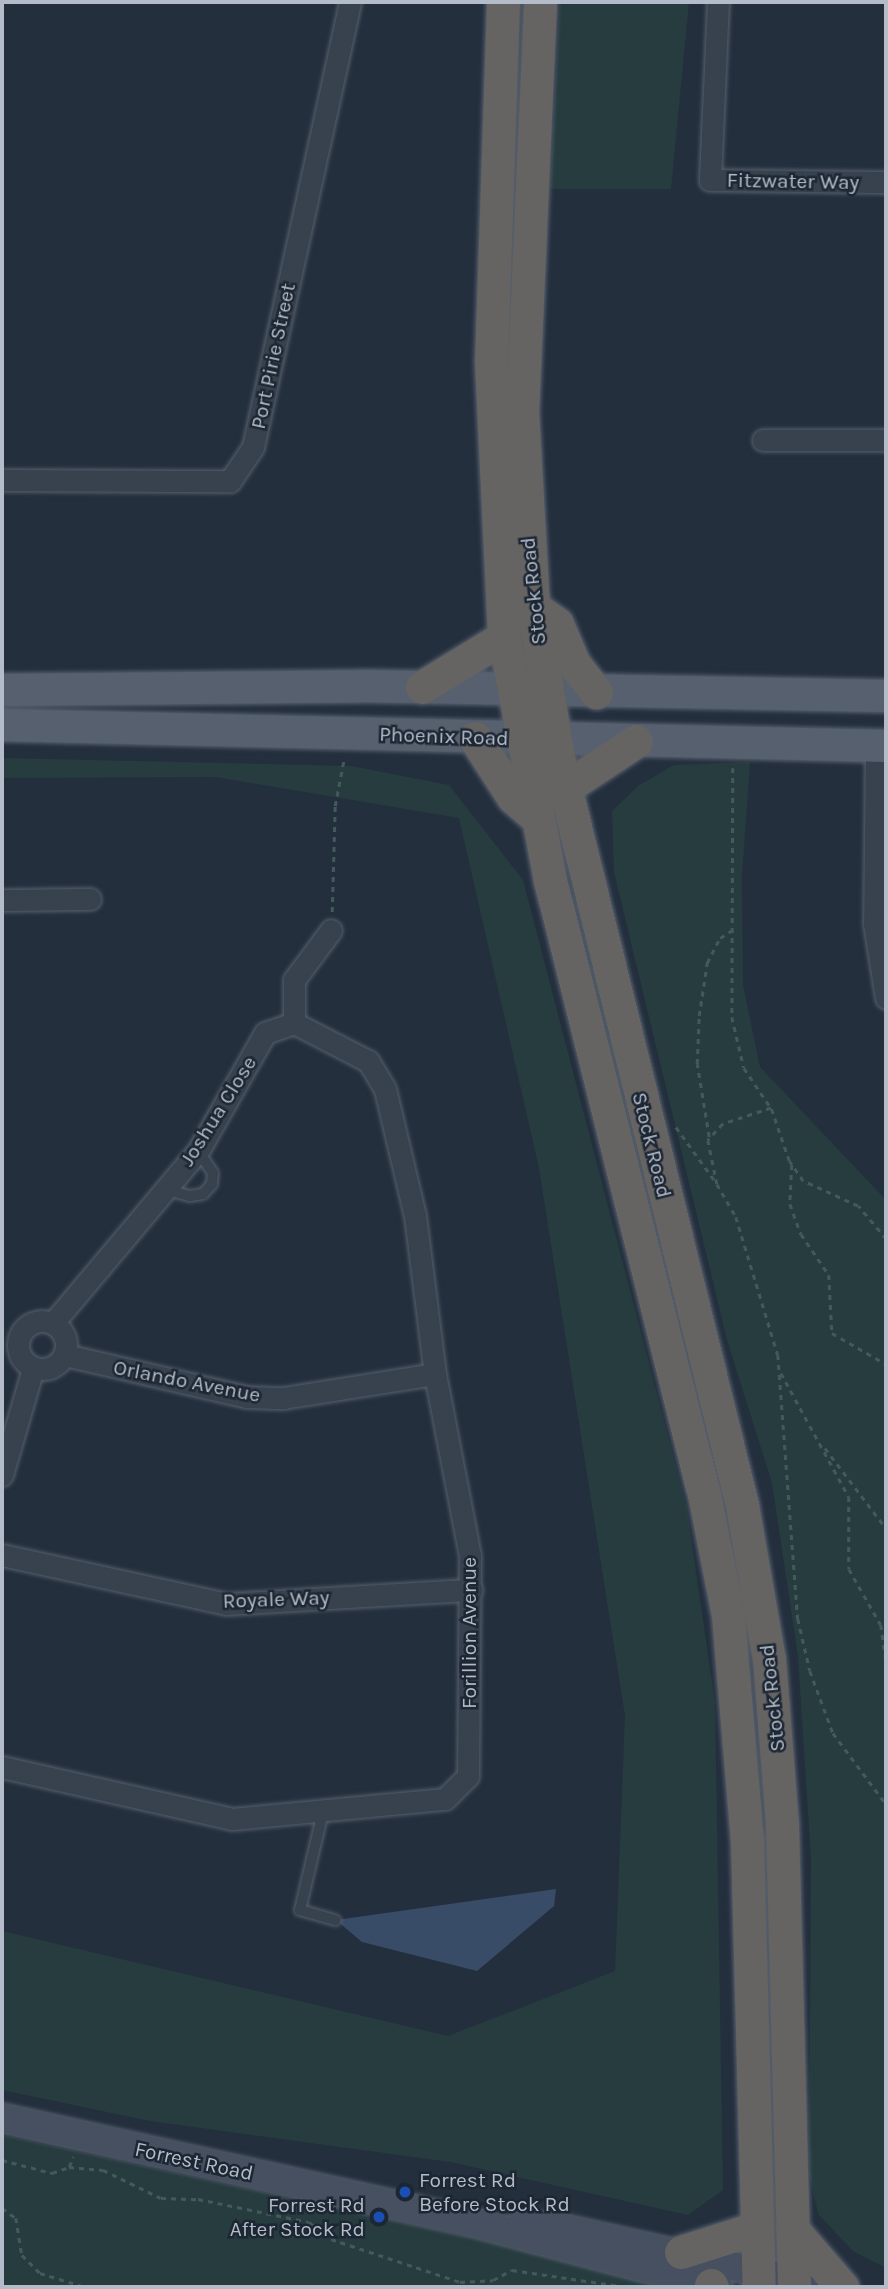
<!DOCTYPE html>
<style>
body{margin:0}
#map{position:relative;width:888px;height:2289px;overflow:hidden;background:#242f3e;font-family:Karla,sans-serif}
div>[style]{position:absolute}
.green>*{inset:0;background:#263c3f}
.water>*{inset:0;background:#394c67}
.path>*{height:2.5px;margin-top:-1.25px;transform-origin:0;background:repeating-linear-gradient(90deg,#44595c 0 5px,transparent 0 10px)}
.roads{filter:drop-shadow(0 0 2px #565f6c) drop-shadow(0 0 2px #565f6c)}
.service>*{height:10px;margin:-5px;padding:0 5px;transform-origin:5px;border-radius:5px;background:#38414e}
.minor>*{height:21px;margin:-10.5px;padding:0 10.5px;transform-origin:10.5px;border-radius:10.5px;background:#38414e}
.minor>.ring{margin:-10.5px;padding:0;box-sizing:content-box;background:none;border:21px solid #38414e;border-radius:50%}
.secondary>*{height:28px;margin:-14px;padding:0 14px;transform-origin:14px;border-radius:14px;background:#465061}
.primary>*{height:32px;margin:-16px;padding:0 16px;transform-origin:16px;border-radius:16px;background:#56606e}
.trunk>*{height:33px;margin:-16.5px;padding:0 16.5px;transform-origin:16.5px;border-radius:16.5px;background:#656462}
.dots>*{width:19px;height:19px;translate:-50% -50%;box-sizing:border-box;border:4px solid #1d2633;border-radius:50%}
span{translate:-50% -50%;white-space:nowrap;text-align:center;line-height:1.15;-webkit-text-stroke:5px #1d2633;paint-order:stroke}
.street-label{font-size:21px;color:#b4bcc9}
.poi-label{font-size:21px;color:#b4bcc9}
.left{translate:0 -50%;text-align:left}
.right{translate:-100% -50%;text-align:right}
.frame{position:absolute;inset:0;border:4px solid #b4bcc9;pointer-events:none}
</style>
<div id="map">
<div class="green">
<i style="clip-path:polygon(560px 2px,689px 2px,671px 189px,550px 189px)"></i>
<i style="clip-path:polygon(2px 758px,351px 766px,449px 785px,523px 880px,687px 1509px,715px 1703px,723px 2190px,688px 2215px,450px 2162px,150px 2121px,2px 2090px,2px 1931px,448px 2036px,615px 1971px,625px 1716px,539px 1168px,459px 818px,216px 777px,2px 778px)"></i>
<i style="clip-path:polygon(750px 762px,742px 876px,743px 985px,760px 1067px,886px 1200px,886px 2268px,853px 2251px,818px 2214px,809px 2174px,811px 1859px,798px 1656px,772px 1483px,727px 1340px,614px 872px,612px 811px,638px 786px,674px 765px)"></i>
<i style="clip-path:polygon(2px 2135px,602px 2266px,680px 2287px,2px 2287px)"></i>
</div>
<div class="water">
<i style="clip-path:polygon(556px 1889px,554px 1906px,477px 1971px,362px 1942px,336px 1920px)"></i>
</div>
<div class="path">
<i style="left:733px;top:768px;width:249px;rotate:90.2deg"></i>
<i style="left:732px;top:1017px;width:52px;rotate:76.8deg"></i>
<i style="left:744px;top:1068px;width:48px;rotate:56deg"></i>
<i style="left:332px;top:912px;width:106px;rotate:-88.4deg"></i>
<i style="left:335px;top:806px;width:48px;rotate:-79.2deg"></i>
<i style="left:676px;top:1127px;width:67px;rotate:54.2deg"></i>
<i style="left:709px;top:1137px;width:74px;rotate:-99.3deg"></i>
<i style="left:697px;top:1064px;width:48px;rotate:-87.6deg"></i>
<i style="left:699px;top:1016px;width:54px;rotate:-81.4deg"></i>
<i style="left:707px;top:963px;width:28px;rotate:-63deg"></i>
<i style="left:720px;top:938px;width:17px;rotate:-33deg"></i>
<i style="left:792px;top:1165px;width:39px;rotate:93deg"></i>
<i style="left:790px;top:1204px;width:32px;rotate:70deg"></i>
<i style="left:801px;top:1234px;width:50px;rotate:55.7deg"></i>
<i style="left:829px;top:1275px;width:58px;rotate:87deg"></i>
<i style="left:832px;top:1333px;width:62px;rotate:29.9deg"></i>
<i style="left:886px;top:1239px;width:43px;rotate:-130.3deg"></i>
<i style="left:858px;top:1206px;width:60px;rotate:-155.6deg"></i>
<i style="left:803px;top:1181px;width:24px;rotate:-125deg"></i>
<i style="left:789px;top:1161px;width:56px;rotate:-108.8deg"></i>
<i style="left:771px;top:1108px;width:51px;rotate:161.6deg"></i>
<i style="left:723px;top:1124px;width:22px;rotate:133deg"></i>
<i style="left:708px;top:1140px;width:45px;rotate:78.4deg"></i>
<i style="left:717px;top:1184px;width:38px;rotate:60deg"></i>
<i style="left:736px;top:1217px;width:144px;rotate:73.1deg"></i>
<i style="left:778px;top:1355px;width:265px;rotate:85.7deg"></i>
<i style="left:798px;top:1619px;width:53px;rotate:77deg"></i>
<i style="left:810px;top:1671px;width:66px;rotate:69.6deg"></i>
<i style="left:833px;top:1733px;width:89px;rotate:53.3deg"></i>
<i style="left:781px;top:1373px;width:141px;rotate:61.3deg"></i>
<i style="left:849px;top:1497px;width:72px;rotate:90deg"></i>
<i style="left:849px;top:1569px;width:64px;rotate:60.3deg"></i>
<i style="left:881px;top:1625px;width:35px;rotate:82deg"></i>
<i style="left:825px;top:1448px;width:101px;rotate:52.7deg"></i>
<i style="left:2px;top:2160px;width:52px;rotate:14.6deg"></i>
<i style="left:52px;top:2173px;width:18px;rotate:-19deg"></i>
<i style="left:69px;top:2167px;width:11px;rotate:-68deg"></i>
<i style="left:69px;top:2167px;width:34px;rotate:5deg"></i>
<i style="left:103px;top:2170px;width:64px;rotate:25.8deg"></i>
<i style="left:161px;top:2198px;width:37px;rotate:2deg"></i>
<i style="left:198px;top:2199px;width:113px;rotate:11.7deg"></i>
<i style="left:309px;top:2222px;width:28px;rotate:38deg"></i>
<i style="left:331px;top:2239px;width:136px;rotate:18.4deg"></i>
<i style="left:460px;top:2282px;width:33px;rotate:-3deg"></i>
<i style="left:493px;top:2280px;width:21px;rotate:-28deg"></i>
<i style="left:512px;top:2270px;width:109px;rotate:8.4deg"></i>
<i style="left:2px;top:2208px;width:17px;rotate:36deg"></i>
<i style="left:16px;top:2218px;width:37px;rotate:81deg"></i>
<i style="left:22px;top:2255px;width:25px;rotate:45deg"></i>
<i style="left:40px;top:2273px;width:47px;rotate:17.3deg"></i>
</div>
<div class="roads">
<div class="service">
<i style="left:167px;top:1190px;width:24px;rotate:15deg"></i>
<i style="left:190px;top:1196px;width:13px;rotate:-9deg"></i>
<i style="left:203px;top:1194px;width:13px;rotate:-48deg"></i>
<i style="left:212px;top:1184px;width:11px;rotate:-85deg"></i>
<i style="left:213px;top:1173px;width:27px;rotate:-124deg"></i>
<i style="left:323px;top:1812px;width:101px;rotate:103.2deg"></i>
<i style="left:300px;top:1910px;width:37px;rotate:16deg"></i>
</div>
<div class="minor">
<i style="left:718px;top:2px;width:178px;rotate:92.6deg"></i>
<i style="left:710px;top:180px;width:176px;rotate:0.7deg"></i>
<i style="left:763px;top:440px;width:123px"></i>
<i style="left:2px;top:480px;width:228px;rotate:0.3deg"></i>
<i style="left:230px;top:481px;width:41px;rotate:-55.9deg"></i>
<i style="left:253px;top:447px;width:455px;rotate:-77.7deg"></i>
<i style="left:876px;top:745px;width:178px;rotate:90.6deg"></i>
<i style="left:874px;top:923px;width:76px;rotate:80.9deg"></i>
<i style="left:2px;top:900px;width:88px;rotate:-0.7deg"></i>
<i style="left:294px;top:1023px;width:43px;rotate:-90deg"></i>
<i style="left:294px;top:980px;width:62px;rotate:-53.5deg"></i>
<i class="ring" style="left:18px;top:1321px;width:27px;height:27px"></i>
<i style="left:53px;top:1323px;width:225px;rotate:-49.9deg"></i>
<i style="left:198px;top:1151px;width:136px;rotate:-60.4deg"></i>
<i style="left:265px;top:1033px;width:31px;rotate:-19deg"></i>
<i style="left:65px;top:1355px;width:187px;rotate:13deg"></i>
<i style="left:247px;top:1397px;width:36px;rotate:2deg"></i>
<i style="left:283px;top:1398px;width:154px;rotate:-9deg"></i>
<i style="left:2px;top:1475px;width:111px;rotate:-73.8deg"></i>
<i style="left:2px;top:1555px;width:229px;rotate:12.3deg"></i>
<i style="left:226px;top:1604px;width:246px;rotate:-3.3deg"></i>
<i style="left:2px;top:1767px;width:236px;rotate:12.7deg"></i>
<i style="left:232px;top:1819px;width:214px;rotate:-5.4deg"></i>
<i style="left:445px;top:1799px;width:33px;rotate:-45deg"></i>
<i style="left:468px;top:1776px;width:220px;rotate:-89.5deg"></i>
<i style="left:470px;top:1556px;width:185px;rotate:-100.9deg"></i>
<i style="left:435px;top:1374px;width:159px;rotate:-97.2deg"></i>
<i style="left:415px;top:1216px;width:130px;rotate:-103.3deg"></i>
<i style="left:385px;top:1089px;width:33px;rotate:-121deg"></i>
<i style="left:368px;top:1061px;width:83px;rotate:-152.8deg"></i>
</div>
<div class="secondary">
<i style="left:2px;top:2118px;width:477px;rotate:12.5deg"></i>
<i style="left:468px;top:2221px;width:259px;rotate:14.8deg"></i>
<i style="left:520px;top:2225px;width:40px;rotate:4.3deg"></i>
<i style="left:560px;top:2228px;width:272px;rotate:12.5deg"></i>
</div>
<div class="primary">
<i style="left:2px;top:690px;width:360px;rotate:-0.6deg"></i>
<i style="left:362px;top:686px;width:524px;rotate:1.09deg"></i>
<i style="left:2px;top:725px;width:884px;rotate:1.36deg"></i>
</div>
<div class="trunk">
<i style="left:503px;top:2px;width:359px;rotate:91.9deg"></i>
<i style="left:491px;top:361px;width:276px;rotate:87.3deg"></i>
<i style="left:504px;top:637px;width:247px;rotate:79.3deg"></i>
<i style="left:550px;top:880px;width:638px;rotate:75.94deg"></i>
<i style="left:705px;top:1499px;width:118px;rotate:78.8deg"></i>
<i style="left:728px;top:1615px;width:225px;rotate:85.2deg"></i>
<i style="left:747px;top:1839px;width:448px;rotate:88.5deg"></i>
<i style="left:540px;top:2px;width:408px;rotate:92.5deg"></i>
<i style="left:522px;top:410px;width:197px;rotate:86.8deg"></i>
<i style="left:533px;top:607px;width:157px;rotate:80.5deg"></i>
<i style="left:559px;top:762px;width:765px;rotate:76.16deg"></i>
<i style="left:742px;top:1505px;width:156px;rotate:80.1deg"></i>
<i style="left:769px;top:1659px;width:167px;rotate:85.5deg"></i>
<i style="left:782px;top:1825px;width:462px;rotate:88.5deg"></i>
<i style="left:533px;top:607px;width:29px;rotate:35deg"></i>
<i style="left:557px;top:624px;width:43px;rotate:67deg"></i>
<i style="left:574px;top:664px;width:36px;rotate:52deg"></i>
<i style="left:422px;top:687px;width:96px;rotate:-31.4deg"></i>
<i style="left:475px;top:738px;width:70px;rotate:57.2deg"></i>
<i style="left:513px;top:797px;width:28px;rotate:41deg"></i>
<i style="left:565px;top:788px;width:85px;rotate:-33.5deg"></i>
<i style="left:792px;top:2229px;width:77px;rotate:49.2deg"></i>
<i style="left:681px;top:2252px;width:79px;rotate:-17.7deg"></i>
<i style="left:711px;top:2285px;width:2px;rotate:63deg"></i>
</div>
</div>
<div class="dots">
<i style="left:405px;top:2192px;background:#1a4fb4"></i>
<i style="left:379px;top:2217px;background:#1a4fb4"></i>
</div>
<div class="street-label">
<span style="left:793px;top:181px;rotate:1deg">Fitzwater Way</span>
<span style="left:273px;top:356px;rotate:-78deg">Port Pirie Street</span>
<span style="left:533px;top:591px;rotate:-96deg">Stock Road</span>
<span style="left:444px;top:736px;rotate:2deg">Phoenix Road</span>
<span style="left:218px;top:1111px;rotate:-58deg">Joshua Close</span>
<span style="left:652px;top:1145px;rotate:76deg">Stock Road</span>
<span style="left:187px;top:1381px;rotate:11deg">Orlando Avenue</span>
<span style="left:276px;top:1599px;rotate:-2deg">Royale Way</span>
<span style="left:469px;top:1633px;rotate:-90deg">Forillion Avenue</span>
<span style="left:772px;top:1698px;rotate:-96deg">Stock Road</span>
<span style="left:194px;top:2161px;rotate:12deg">Forrest Road</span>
</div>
<div class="poi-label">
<span class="left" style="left:419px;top:2192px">Forrest Rd<br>Before Stock Rd</span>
<span class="right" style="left:365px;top:2217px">Forrest Rd<br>After Stock Rd</span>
</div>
<div class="frame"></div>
</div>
